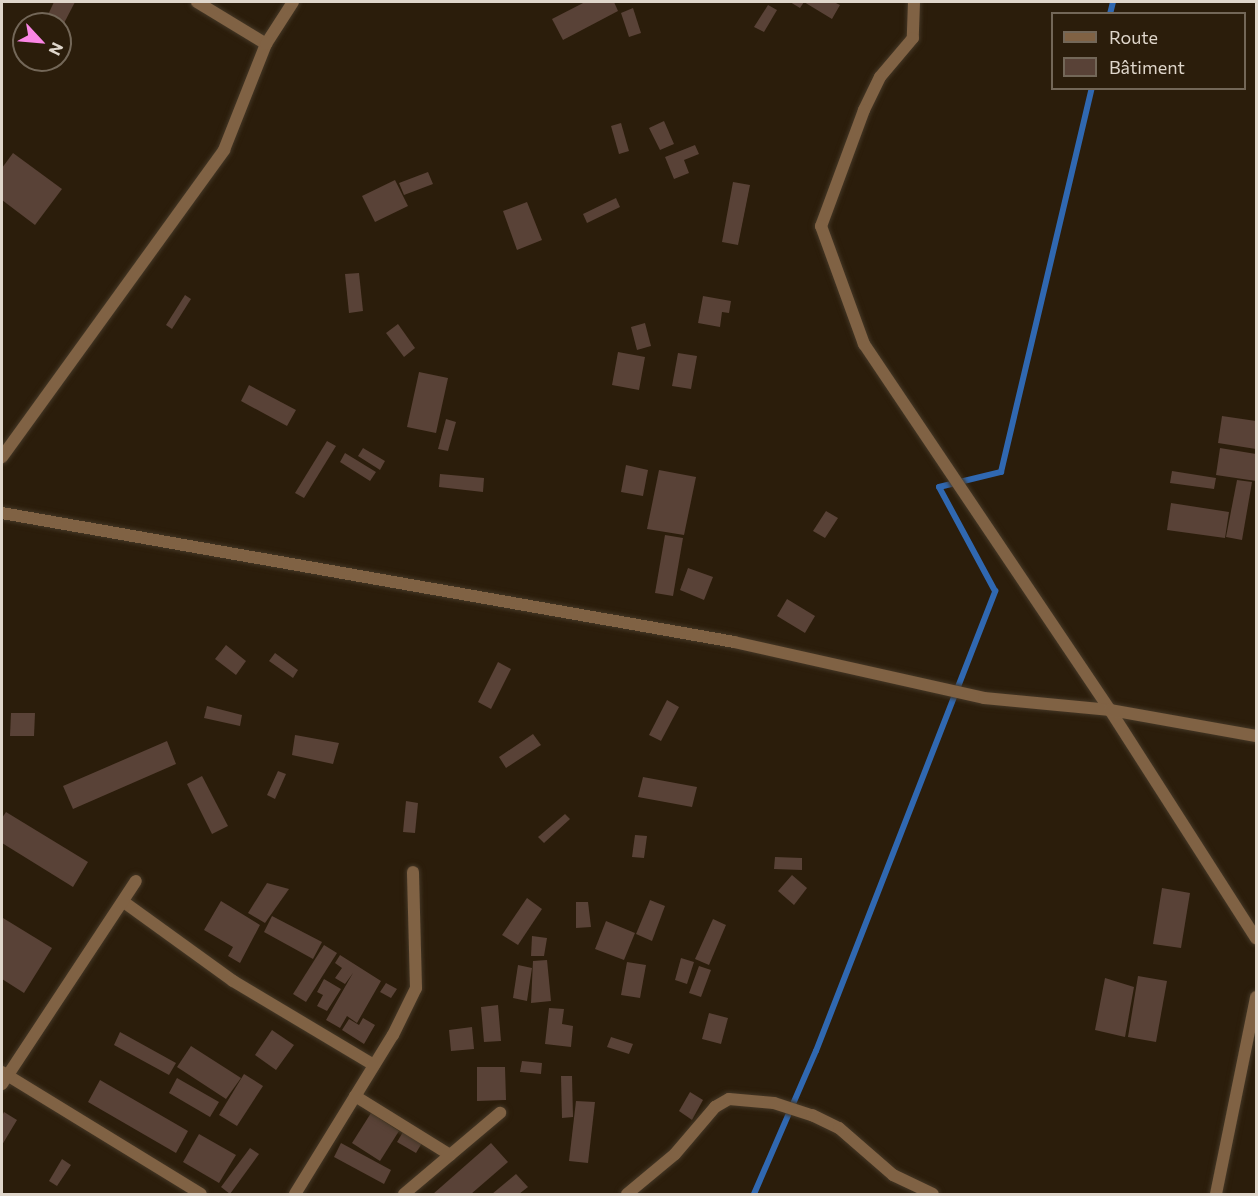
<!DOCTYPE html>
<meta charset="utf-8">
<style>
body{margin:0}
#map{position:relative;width:1258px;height:1196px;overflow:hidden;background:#2b1d0b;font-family:Commissioner,sans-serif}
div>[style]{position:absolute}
.stream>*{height:6px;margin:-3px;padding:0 3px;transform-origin:3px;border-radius:3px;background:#3068b1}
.building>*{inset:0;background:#594237}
.roads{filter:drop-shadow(0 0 2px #443726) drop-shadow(0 0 2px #443726)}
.street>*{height:12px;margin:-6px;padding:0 6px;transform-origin:6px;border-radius:6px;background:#806244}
span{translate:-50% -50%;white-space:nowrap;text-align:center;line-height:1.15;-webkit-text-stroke:4.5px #2b1d0b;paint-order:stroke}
.frame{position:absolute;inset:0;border:3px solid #dfd6cb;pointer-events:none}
.legend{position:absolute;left:1051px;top:12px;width:195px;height:78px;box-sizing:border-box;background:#2b1d0b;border:2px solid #736758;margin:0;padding:8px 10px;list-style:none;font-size:18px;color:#dfd6cb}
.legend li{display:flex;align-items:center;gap:12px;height:30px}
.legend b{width:30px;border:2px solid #736758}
.north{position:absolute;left:12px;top:12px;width:60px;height:60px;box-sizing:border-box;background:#2b1d0b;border:2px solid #736758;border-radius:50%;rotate:116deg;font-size:16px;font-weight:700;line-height:24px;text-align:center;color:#dfd6cb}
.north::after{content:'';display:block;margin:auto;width:21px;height:27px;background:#fb86e5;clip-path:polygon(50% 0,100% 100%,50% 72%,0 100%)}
</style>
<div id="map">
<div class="stream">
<i style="left:1110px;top:14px;width:12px;rotate:-76deg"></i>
<i style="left:754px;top:1194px;width:156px;rotate:-66.6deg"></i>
<i style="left:816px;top:1051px;width:494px;rotate:-68.7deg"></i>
<i style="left:995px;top:591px;width:118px;rotate:-118.3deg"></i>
<i style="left:939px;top:487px;width:64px;rotate:-13.6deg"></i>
<i style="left:1001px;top:472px;width:395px;rotate:-76.7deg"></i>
</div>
<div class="building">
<i style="clip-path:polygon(54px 2px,75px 2px,62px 27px,46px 19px)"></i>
<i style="clip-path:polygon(585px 2px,614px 2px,618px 11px,563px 40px,552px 19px)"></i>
<i style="clip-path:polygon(790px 2px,834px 2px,840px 5px,832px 19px,804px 2px,800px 8px)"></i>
<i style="clip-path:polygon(768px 5px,777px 10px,764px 32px,754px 27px)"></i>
<i style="clip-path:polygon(633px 8px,641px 33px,629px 37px,621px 13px)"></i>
<i style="clip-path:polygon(664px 121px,674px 144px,660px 150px,649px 128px)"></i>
<i style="clip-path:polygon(621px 123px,629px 151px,619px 154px,611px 126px)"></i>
<i style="clip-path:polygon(695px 145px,699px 154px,684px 160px,689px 173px,674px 179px,665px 157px)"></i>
<i style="clip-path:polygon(13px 153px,62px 189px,35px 225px,2px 200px,2px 168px)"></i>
<i style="clip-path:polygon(428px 172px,433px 184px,404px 195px,399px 183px)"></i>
<i style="clip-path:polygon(395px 180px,408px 206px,375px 222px,362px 196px)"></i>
<i style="clip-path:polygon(733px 182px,750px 185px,738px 245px,722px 242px)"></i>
<i style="clip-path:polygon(616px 198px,620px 207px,587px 223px,583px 214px)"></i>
<i style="clip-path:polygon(527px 202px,542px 240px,517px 250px,503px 211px)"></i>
<i style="clip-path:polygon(359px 273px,363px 311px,349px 313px,345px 274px)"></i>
<i style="clip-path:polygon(185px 295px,191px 299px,172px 329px,166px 325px)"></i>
<i style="clip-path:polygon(703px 296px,731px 301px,729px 313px,722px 312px,720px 327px,698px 323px)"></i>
<i style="clip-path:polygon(645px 323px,651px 346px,637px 350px,631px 327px)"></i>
<i style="clip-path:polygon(398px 324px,415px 348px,404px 357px,386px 333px)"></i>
<i style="clip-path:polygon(618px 352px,645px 357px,639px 390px,612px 385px)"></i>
<i style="clip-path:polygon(678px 353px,697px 356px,691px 389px,672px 386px)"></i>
<i style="clip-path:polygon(419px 372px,448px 378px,436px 433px,407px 427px)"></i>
<i style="clip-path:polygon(249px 385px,296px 410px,287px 426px,241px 401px)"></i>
<i style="clip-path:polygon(1222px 416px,1256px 421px,1256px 449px,1218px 443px)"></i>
<i style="clip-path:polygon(446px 419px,456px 422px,448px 451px,438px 449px)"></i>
<i style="clip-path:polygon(327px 441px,336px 446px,304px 498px,295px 493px)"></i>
<i style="clip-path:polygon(363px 448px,385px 461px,380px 470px,358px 456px)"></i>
<i style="clip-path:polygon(1220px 448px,1256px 454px,1256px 481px,1216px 475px)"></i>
<i style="clip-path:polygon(345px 453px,376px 472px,370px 481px,340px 462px)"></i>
<i style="clip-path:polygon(626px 465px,648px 470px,643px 496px,621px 492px)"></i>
<i style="clip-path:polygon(659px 470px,696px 477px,684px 535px,647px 529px)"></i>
<i style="clip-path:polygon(1172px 471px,1216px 478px,1214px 489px,1170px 483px)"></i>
<i style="clip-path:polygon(440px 474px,484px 478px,483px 492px,439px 487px)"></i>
<i style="clip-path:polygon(1237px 480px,1252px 482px,1242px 540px,1226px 537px)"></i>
<i style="clip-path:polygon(1171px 503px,1229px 512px,1225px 538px,1167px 530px)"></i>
<i style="clip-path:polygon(826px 511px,838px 518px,825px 538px,813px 531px)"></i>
<i style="clip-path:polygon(665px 535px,683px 538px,673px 596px,655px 593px)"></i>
<i style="clip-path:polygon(688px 568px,713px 577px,704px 600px,680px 590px)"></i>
<i style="clip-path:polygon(787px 599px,815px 616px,805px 633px,777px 616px)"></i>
<i style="clip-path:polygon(226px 645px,246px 661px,236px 675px,215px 659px)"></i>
<i style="clip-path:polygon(275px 653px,298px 670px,293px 678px,269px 661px)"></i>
<i style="clip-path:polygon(498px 662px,511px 669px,491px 709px,478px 702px)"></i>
<i style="clip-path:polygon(667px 700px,679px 707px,661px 741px,649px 735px)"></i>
<i style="clip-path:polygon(207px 706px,242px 715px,240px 726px,204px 718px)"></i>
<i style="clip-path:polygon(11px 713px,35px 713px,34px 736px,10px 736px)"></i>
<i style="clip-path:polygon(533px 734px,541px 745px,506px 768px,499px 757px)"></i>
<i style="clip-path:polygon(295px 735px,339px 743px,333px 764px,292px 755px)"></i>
<i style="clip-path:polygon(167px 741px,176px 764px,73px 809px,63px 786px)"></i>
<i style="clip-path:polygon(278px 771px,286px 774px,275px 799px,267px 795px)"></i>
<i style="clip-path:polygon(202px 776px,228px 826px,212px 834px,187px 784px)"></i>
<i style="clip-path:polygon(643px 777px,697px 787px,692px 807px,638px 797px)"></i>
<i style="clip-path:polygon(406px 801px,418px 803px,415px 833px,403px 832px)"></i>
<i style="clip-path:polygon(6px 812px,88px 862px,73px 887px,2px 843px,2px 818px)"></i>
<i style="clip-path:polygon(565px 814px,570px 819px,544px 843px,538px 837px)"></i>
<i style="clip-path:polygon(635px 835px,647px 836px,644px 858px,632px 857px)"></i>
<i style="clip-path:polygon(775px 857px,802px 858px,802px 870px,774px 869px)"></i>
<i style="clip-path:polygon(792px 875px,807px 888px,794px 905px,778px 891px)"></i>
<i style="clip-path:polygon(267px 883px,289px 889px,265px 923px,248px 913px)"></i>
<i style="clip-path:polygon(1162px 888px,1190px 893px,1181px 948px,1153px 944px)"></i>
<i style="clip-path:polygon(527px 898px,542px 909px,518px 945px,502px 935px)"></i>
<i style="clip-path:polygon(650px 900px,665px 906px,652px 941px,636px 934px)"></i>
<i style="clip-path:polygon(221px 901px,260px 925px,240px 963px,228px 956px,233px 947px,204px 930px)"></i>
<i style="clip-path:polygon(576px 902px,588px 902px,591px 927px,576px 928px)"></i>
<i style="clip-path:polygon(272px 916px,322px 942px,313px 959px,264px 932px)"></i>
<i style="clip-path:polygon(3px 918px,52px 948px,24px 993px,2px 979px)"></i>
<i style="clip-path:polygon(713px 919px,726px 925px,709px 965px,695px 959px)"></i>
<i style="clip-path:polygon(606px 921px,635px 933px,624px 960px,595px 949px)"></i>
<i style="clip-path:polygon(532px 936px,547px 938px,544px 956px,531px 956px)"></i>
<i style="clip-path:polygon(324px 945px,337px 953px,306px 1002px,293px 994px)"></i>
<i style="clip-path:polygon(340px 955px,381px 981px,357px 1023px,347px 1016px,340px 1028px,326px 1020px,353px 973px,345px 984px,335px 978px,342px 968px,335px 963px)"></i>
<i style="clip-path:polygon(681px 958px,694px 962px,687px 984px,675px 980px)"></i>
<i style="clip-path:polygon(547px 960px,551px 1001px,531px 1003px,533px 961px)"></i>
<i style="clip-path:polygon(627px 962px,646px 965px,640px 998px,621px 995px)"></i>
<i style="clip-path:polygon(518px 965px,532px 968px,527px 1001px,513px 998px)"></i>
<i style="clip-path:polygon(699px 966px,711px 970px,701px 997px,689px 993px)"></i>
<i style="clip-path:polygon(1138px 976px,1167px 981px,1156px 1042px,1128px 1037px)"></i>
<i style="clip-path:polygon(1105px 978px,1134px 987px,1125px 1037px,1095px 1030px)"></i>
<i style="clip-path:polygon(324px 979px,341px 989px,327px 1011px,317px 1006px,323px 995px,317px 992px)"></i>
<i style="clip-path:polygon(386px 983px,397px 989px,391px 998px,380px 992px)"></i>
<i style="clip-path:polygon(498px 1005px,501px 1041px,484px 1042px,481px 1007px)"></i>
<i style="clip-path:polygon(549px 1008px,564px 1009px,562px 1024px,573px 1026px,571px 1047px,545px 1044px)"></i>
<i style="clip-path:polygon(709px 1013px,728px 1018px,721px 1044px,702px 1039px)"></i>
<i style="clip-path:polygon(363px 1018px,375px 1025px,364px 1044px,342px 1030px,349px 1019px,359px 1025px)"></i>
<i style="clip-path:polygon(472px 1027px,474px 1049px,451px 1051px,449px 1030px)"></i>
<i style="clip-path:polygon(272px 1030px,294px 1045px,276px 1070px,255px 1055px)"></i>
<i style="clip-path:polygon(120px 1032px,176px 1063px,169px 1075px,114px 1045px)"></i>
<i style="clip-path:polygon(611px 1037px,633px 1044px,629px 1054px,607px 1047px)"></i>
<i style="clip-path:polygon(191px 1046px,241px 1078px,226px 1099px,177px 1067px)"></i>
<i style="clip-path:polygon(522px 1061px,542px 1063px,541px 1074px,520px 1072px)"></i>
<i style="clip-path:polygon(477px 1067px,505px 1067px,506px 1100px,477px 1101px)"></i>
<i style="clip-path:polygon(244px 1074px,263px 1086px,237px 1126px,219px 1115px)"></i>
<i style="clip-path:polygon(561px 1076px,572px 1076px,573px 1117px,562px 1118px)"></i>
<i style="clip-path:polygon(177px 1078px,219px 1102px,210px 1117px,169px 1093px)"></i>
<i style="clip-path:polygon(100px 1080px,188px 1131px,176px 1153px,88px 1102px)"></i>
<i style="clip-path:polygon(690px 1092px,703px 1100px,692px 1120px,679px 1111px)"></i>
<i style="clip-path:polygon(576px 1101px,595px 1102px,588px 1163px,569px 1161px)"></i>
<i style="clip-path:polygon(4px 1112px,17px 1120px,2px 1145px,2px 1116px)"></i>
<i style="clip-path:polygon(371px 1113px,399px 1131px,380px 1161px,352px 1143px)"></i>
<i style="clip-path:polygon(403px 1132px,422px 1143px,416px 1153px,397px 1142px)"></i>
<i style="clip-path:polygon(199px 1134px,236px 1155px,219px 1183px,183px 1162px)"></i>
<i style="clip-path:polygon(341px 1143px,391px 1170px,384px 1184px,334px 1157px)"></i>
<i style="clip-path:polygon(491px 1143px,508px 1162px,471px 1194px,433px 1194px)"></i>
<i style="clip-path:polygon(250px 1148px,259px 1154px,230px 1194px,221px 1187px)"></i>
<i style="clip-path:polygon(62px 1159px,71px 1165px,57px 1186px,49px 1181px)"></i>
<i style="clip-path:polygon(516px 1174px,528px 1187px,519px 1194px,492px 1194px)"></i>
</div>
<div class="roads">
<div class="street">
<i style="left:197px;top:2px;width:81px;rotate:31.3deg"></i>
<i style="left:914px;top:2px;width:36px;rotate:92deg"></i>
<i style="left:913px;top:38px;width:51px;rotate:130.2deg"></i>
<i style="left:880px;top:77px;width:37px;rotate:116deg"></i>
<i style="left:864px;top:110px;width:124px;rotate:110.3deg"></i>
<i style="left:821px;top:226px;width:126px;rotate:70deg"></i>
<i style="left:864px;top:344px;width:441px;rotate:56.1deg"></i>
<i style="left:1110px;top:710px;width:271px;rotate:57.4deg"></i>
<i style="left:2px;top:457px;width:379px;rotate:-54.1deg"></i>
<i style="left:224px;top:150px;width:114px;rotate:-68.4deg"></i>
<i style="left:266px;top:44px;width:50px;rotate:-57.3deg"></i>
<i style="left:2px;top:513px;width:743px;rotate:9.99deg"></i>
<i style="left:734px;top:642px;width:256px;rotate:12.6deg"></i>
<i style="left:984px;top:698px;width:127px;rotate:5.4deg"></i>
<i style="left:1110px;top:710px;width:148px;rotate:10.1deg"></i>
<i style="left:125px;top:903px;width:133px;rotate:35.8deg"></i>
<i style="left:233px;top:981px;width:164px;rotate:30.8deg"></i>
<i style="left:2px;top:1072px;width:233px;rotate:31.5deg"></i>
<i style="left:2px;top:1084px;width:243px;rotate:-56.6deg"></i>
<i style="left:355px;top:1096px;width:112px;rotate:31.8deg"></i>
<i style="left:295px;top:1194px;width:187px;rotate:-58.4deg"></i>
<i style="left:393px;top:1035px;width:52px;rotate:-63.9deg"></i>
<i style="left:416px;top:988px;width:116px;rotate:-91.5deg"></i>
<i style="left:404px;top:1194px;width:126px;rotate:-40.2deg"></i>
<i style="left:627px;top:1194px;width:62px;rotate:-39.8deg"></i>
<i style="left:675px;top:1154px;width:62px;rotate:-49.6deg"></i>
<i style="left:715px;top:1107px;width:16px;rotate:-30deg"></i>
<i style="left:729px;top:1099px;width:45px;rotate:5.1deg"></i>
<i style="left:774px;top:1103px;width:40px;rotate:18deg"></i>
<i style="left:812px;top:1115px;width:30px;rotate:26deg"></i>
<i style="left:839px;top:1128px;width:72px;rotate:41deg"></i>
<i style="left:893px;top:1175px;width:44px;rotate:25.4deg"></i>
<i style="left:1216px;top:1194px;width:201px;rotate:-78.5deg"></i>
</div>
</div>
<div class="frame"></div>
<ul class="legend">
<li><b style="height:8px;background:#806244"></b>Route</li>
<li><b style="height:16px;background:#594237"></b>Bâtiment</li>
</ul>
<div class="north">N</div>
</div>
